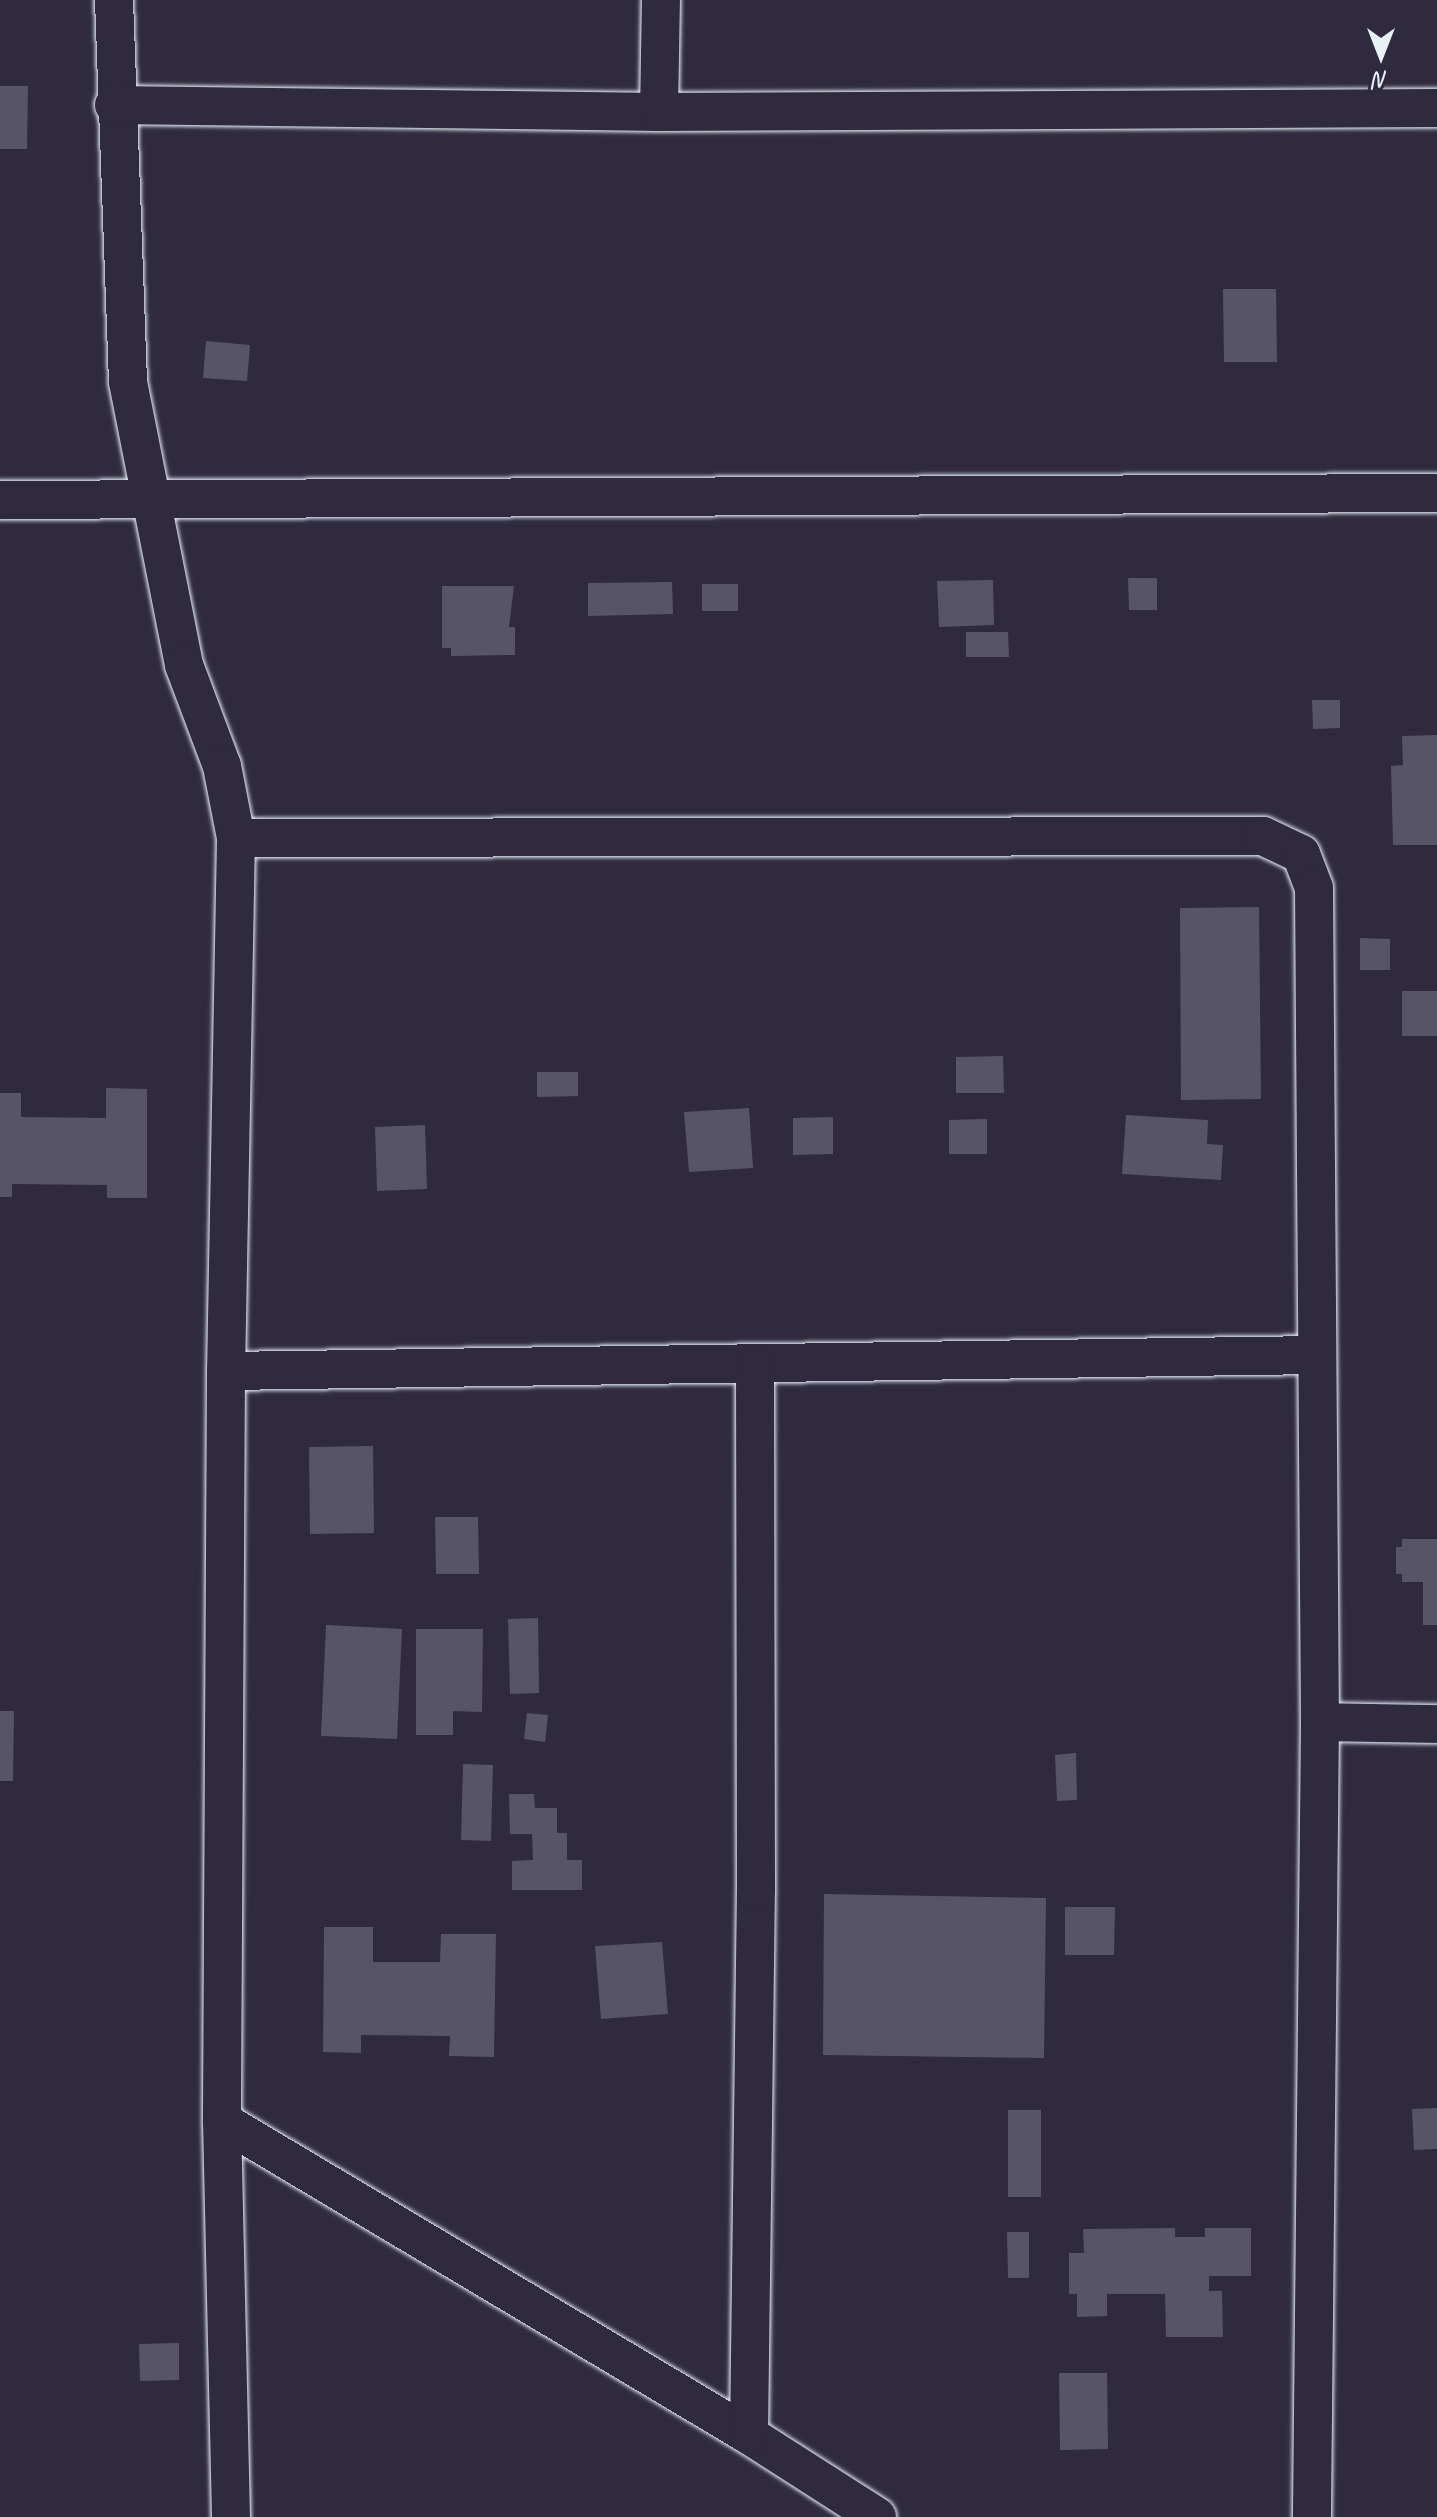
<!DOCTYPE html>
<style>
body{margin:0}
#map{position:relative;width:1437px;height:2517px;overflow:hidden;background:#2f2a3d;font-family:Caveat,sans-serif}
div>[style]{position:absolute}
.building>*{inset:0;background:#575565}
.roads{filter:drop-shadow(0 0 2px #e8f1f8) drop-shadow(0 0 2px #e8f1f8)}
.street>*{height:38px;margin:-19px;padding:0 19px;transform-origin:19px;border-radius:19px;background:#2f2a3d}
span{translate:-50% -50%;white-space:nowrap;text-align:center;line-height:1.15;-webkit-text-stroke:8px #2f2a3d;paint-order:stroke}
.north{position:absolute;left:1341px;top:16px;width:80px;height:80px;-webkit-text-stroke:6px #2f2a3d;paint-order:stroke;rotate:180deg;font-size:22px;font-weight:700;line-height:32px;text-align:center;color:#e8f1f8}
.north::after{content:'';display:block;margin:auto;width:28px;height:36px;background:#e8f1f8;clip-path:polygon(50% 0,100% 100%,50% 72%,0 100%)}
</style>
<div id="map">
<div class="building">
<i style="clip-path:polygon(0 86px,28px 86px,27px 149px,0 149px)"></i>
<i style="clip-path:polygon(1223px 289px,1276px 289px,1277px 362px,1224px 362px)"></i>
<i style="clip-path:polygon(206px 341px,250px 345px,247px 381px,203px 378px)"></i>
<i style="clip-path:polygon(1128px 578px,1157px 578px,1157px 610px,1129px 610px)"></i>
<i style="clip-path:polygon(993px 580px,994px 625px,939px 627px,937px 581px)"></i>
<i style="clip-path:polygon(672px 582px,673px 614px,588px 616px,588px 583px)"></i>
<i style="clip-path:polygon(702px 584px,738px 584px,738px 611px,702px 611px)"></i>
<i style="clip-path:polygon(442px 586px,514px 586px,509px 627px,515px 627px,515px 655px,451px 656px,451px 648px,442px 648px)"></i>
<i style="clip-path:polygon(966px 632px,1008px 632px,1009px 657px,966px 657px)"></i>
<i style="clip-path:polygon(1312px 700px,1340px 700px,1340px 728px,1313px 729px)"></i>
<i style="clip-path:polygon(1437px 735px,1437px 845px,1393px 845px,1391px 766px,1403px 765px,1402px 736px)"></i>
<i style="clip-path:polygon(1259px 907px,1261px 1099px,1181px 1100px,1180px 908px)"></i>
<i style="clip-path:polygon(1360px 938px,1390px 939px,1390px 970px,1360px 970px)"></i>
<i style="clip-path:polygon(1402px 991px,1437px 991px,1437px 1036px,1402px 1036px)"></i>
<i style="clip-path:polygon(1003px 1056px,1004px 1093px,956px 1093px,956px 1057px)"></i>
<i style="clip-path:polygon(537px 1072px,578px 1072px,578px 1096px,537px 1097px)"></i>
<i style="clip-path:polygon(106px 1088px,147px 1089px,147px 1198px,107px 1198px,107px 1185px,12px 1184px,12px 1197px,0 1197px,0 1093px,21px 1093px,21px 1117px,106px 1118px)"></i>
<i style="clip-path:polygon(749px 1108px,753px 1168px,689px 1172px,684px 1112px)"></i>
<i style="clip-path:polygon(1126px 1115px,1208px 1120px,1207px 1144px,1223px 1145px,1221px 1180px,1122px 1174px)"></i>
<i style="clip-path:polygon(833px 1117px,833px 1154px,793px 1155px,793px 1118px)"></i>
<i style="clip-path:polygon(987px 1119px,987px 1154px,949px 1154px,949px 1120px)"></i>
<i style="clip-path:polygon(425px 1125px,427px 1189px,377px 1191px,375px 1127px)"></i>
<i style="clip-path:polygon(373px 1446px,374px 1533px,310px 1534px,309px 1447px)"></i>
<i style="clip-path:polygon(435px 1517px,478px 1517px,479px 1574px,436px 1574px)"></i>
<i style="clip-path:polygon(1402px 1539px,1437px 1539px,1437px 1625px,1423px 1625px,1423px 1582px,1402px 1582px,1402px 1574px,1396px 1574px,1396px 1547px,1402px 1547px)"></i>
<i style="clip-path:polygon(538px 1618px,539px 1693px,510px 1694px,508px 1619px)"></i>
<i style="clip-path:polygon(326px 1625px,402px 1629px,397px 1739px,321px 1736px)"></i>
<i style="clip-path:polygon(416px 1629px,483px 1629px,482px 1712px,453px 1711px,453px 1735px,416px 1735px)"></i>
<i style="clip-path:polygon(0 1711px,14px 1711px,13px 1781px,0 1781px)"></i>
<i style="clip-path:polygon(527px 1713px,548px 1715px,545px 1742px,524px 1739px)"></i>
<i style="clip-path:polygon(1076px 1753px,1077px 1800px,1057px 1801px,1055px 1755px)"></i>
<i style="clip-path:polygon(463px 1764px,493px 1765px,491px 1841px,461px 1840px)"></i>
<i style="clip-path:polygon(509px 1794px,534px 1794px,535px 1808px,557px 1808px,557px 1833px,567px 1833px,567px 1860px,582px 1860px,582px 1890px,512px 1890px,512px 1861px,533px 1860px,532px 1834px,510px 1834px)"></i>
<i style="clip-path:polygon(824px 1894px,1046px 1898px,1044px 2058px,823px 2055px)"></i>
<i style="clip-path:polygon(1065px 1907px,1115px 1907px,1114px 1955px,1065px 1955px)"></i>
<i style="clip-path:polygon(324px 1927px,373px 1927px,373px 1962px,440px 1962px,441px 1934px,496px 1934px,494px 2057px,449px 2056px,450px 2036px,361px 2035px,361px 2053px,323px 2052px)"></i>
<i style="clip-path:polygon(662px 1942px,668px 2014px,601px 2019px,595px 1946px)"></i>
<i style="clip-path:polygon(1437px 2108px,1437px 2149px,1414px 2150px,1412px 2109px)"></i>
<i style="clip-path:polygon(1008px 2110px,1041px 2110px,1041px 2197px,1008px 2197px)"></i>
<i style="clip-path:polygon(1175px 2228px,1175px 2237px,1205px 2237px,1205px 2228px,1251px 2228px,1251px 2276px,1209px 2276px,1209px 2291px,1222px 2291px,1223px 2337px,1166px 2337px,1165px 2294px,1107px 2294px,1107px 2316px,1077px 2317px,1077px 2294px,1069px 2294px,1069px 2253px,1084px 2253px,1083px 2229px)"></i>
<i style="clip-path:polygon(1007px 2232px,1029px 2232px,1029px 2278px,1008px 2278px)"></i>
<i style="clip-path:polygon(179px 2343px,179px 2380px,140px 2381px,139px 2344px)"></i>
<i style="clip-path:polygon(1059px 2373px,1107px 2373px,1108px 2449px,1060px 2450px)"></i>
</div>
<div class="roads">
<div class="street">
<i style="left:114px;top:0;width:382px;rotate:87.9deg"></i>
<i style="left:128px;top:382px;width:288px;rotate:78.8deg"></i>
<i style="left:184px;top:665px;width:108px;rotate:69.4deg"></i>
<i style="left:222px;top:766px;width:73px;rotate:79deg"></i>
<i style="left:236px;top:838px;width:533px;rotate:91.07deg"></i>
<i style="left:226px;top:1371px;width:750px;rotate:90.31deg"></i>
<i style="left:222px;top:2121px;width:396px;rotate:88.7deg"></i>
<i style="left:114px;top:105px;width:545px;rotate:0.74deg"></i>
<i style="left:659px;top:112px;width:778px;rotate:-0.29deg"></i>
<i style="left:659px;top:112px;width:112px;rotate:-89deg"></i>
<i style="left:0;top:500px;width:1437px;rotate:-0.28deg"></i>
<i style="left:236px;top:838px;width:1027px;rotate:-0.11deg"></i>
<i style="left:1263px;top:836px;width:42px;rotate:25.3deg"></i>
<i style="left:1301px;top:854px;width:36px;rotate:69deg"></i>
<i style="left:1314px;top:888px;width:834px;rotate:89.59deg"></i>
<i style="left:1320px;top:1722px;width:795px;rotate:90.58deg"></i>
<i style="left:226px;top:1371px;width:1090px;rotate:-0.84deg"></i>
<i style="left:1320px;top:1722px;width:117px;rotate:1deg"></i>
<i style="left:222px;top:2121px;width:613px;rotate:30.79deg"></i>
<i style="left:749px;top:2435px;width:152px;rotate:32.6deg"></i>
<i style="left:749px;top:2435px;width:546px;rotate:-89.27deg"></i>
<i style="left:756px;top:1889px;width:522px;rotate:-90.11deg"></i>
</div>
</div>
<div class="north">N</div>
</div>
